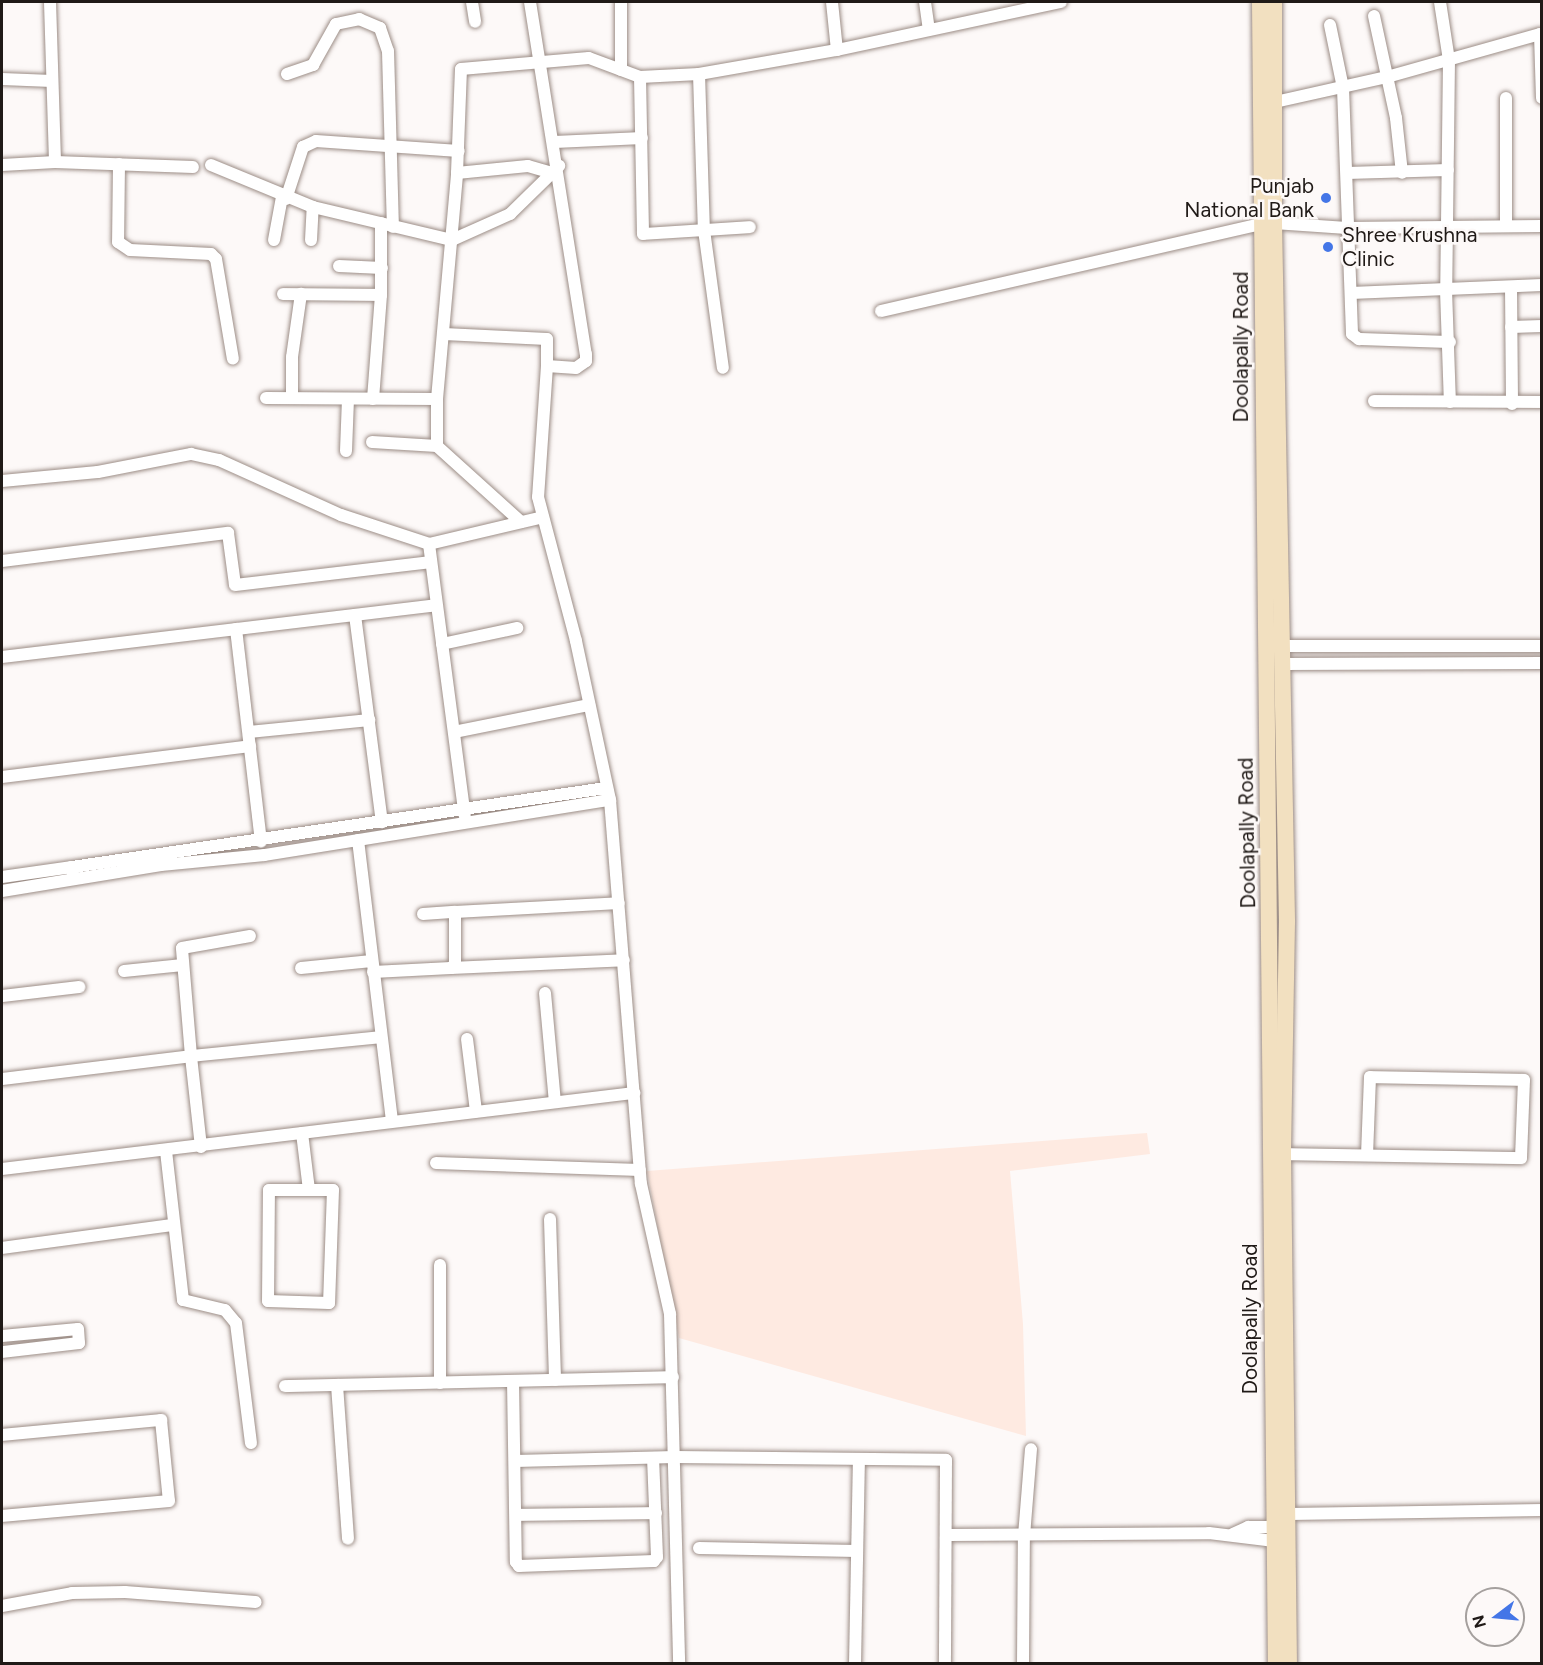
<!DOCTYPE html>
<style>
body{margin:0}
#map{position:relative;width:1543px;height:1665px;overflow:hidden;background:#fdf9f8;font-family:Figtree,sans-serif}
div>[style]{position:absolute}
.built>*{inset:0;background:#feeae1}
.roads{filter:drop-shadow(0 0 2px #9c8d86) drop-shadow(0 0 2px #9c8d86)}
.minor>*{height:12px;margin:-6px;padding:0 6px;transform-origin:6px;border-radius:6px;background:#fff}
.secondary>*{height:16px;margin:-8px;padding:0 8px;transform-origin:8px;border-radius:8px;background:#f2e0c0}
.dots>*{width:16px;height:16px;translate:-50% -50%;box-sizing:border-box;border:3px solid #fdf9f8;border-radius:50%}
span{translate:-50% -50%;white-space:nowrap;text-align:center;line-height:1.15;-webkit-text-stroke:5px #fdf9f8;paint-order:stroke}
.poi-label{font-size:21px;color:#201a17}
.right{translate:-100% -50%;text-align:right}
.left{translate:0 -50%;text-align:left}
.street-label{font-size:21px;color:#201a17}
.frame{position:absolute;inset:0;border:3px solid #201a17;pointer-events:none}
.north{position:absolute;left:1465px;top:1587px;width:60px;height:60px;box-sizing:border-box;background:#fdf9f8;border:2px solid #a5a09e;border-radius:50%;rotate:254deg;font-size:16px;font-weight:700;line-height:24px;text-align:center;color:#201a17}
.north::after{content:'';display:block;margin:auto;width:21px;height:27px;background:#4476e7;clip-path:polygon(50% 0,100% 100%,50% 72%,0 100%)}
</style>
<div id="map">
<div class="built">
<i style="clip-path:polygon(1147px 1133px,1150px 1154px,1010px 1171px,1023px 1324px,1026px 1436px,679px 1338px,647px 1171px)"></i>
</div>
<div class="roads">
<div class="minor">
<i style="left:50px;top:2px;width:160px;rotate:88.2deg"></i>
<i style="left:472px;top:2px;width:20px;rotate:81deg"></i>
<i style="left:530px;top:2px;width:356px;rotate:81deg"></i>
<i style="left:586px;top:354px;width:7px;rotate:90deg"></i>
<i style="left:586px;top:361px;width:12px;rotate:145deg"></i>
<i style="left:576px;top:368px;width:29px;rotate:-176deg"></i>
<i style="left:547px;top:366px;width:131px;rotate:93.9deg"></i>
<i style="left:538px;top:497px;width:149px;rotate:75.2deg"></i>
<i style="left:576px;top:641px;width:163px;rotate:77.9deg"></i>
<i style="left:610px;top:800px;width:385px;rotate:85.4deg"></i>
<i style="left:641px;top:1184px;width:133px;rotate:77.4deg"></i>
<i style="left:670px;top:1314px;width:350px;rotate:88.5deg"></i>
<i style="left:621px;top:2px;width:68px;rotate:90deg"></i>
<i style="left:832px;top:2px;width:48px;rotate:84.1deg"></i>
<i style="left:925px;top:2px;width:28px;rotate:82deg"></i>
<i style="left:1440px;top:2px;width:59px;rotate:81.2deg"></i>
<i style="left:1449px;top:60px;width:230px;rotate:90.7deg"></i>
<i style="left:1446px;top:290px;width:112px;rotate:88deg"></i>
<i style="left:1374px;top:16px;width:104px;rotate:77.8deg"></i>
<i style="left:1396px;top:118px;width:55px;rotate:83.8deg"></i>
<i style="left:1330px;top:25px;width:64px;rotate:78.3deg"></i>
<i style="left:1343px;top:88px;width:246px;rotate:87.9deg"></i>
<i style="left:1352px;top:334px;width:9px;rotate:36deg"></i>
<i style="left:1359px;top:339px;width:91px;rotate:1.9deg"></i>
<i style="left:287px;top:74px;width:28px;rotate:-19deg"></i>
<i style="left:313px;top:65px;width:47px;rotate:-60.7deg"></i>
<i style="left:336px;top:24px;width:24px;rotate:-12deg"></i>
<i style="left:359px;top:19px;width:23px;rotate:23deg"></i>
<i style="left:380px;top:28px;width:24px;rotate:71deg"></i>
<i style="left:388px;top:51px;width:176px;rotate:88.4deg"></i>
<i style="left:699px;top:74px;width:156px;rotate:88.2deg"></i>
<i style="left:704px;top:230px;width:139px;rotate:82.2deg"></i>
<i style="left:640px;top:77px;width:157px;rotate:88.9deg"></i>
<i style="left:643px;top:234px;width:107px;rotate:-3.7deg"></i>
<i style="left:2px;top:79px;width:50px;rotate:2.3deg"></i>
<i style="left:1275px;top:102px;width:115px;rotate:-12.6deg"></i>
<i style="left:1387px;top:77px;width:159px;rotate:-15.7deg"></i>
<i style="left:1540px;top:34px;width:64px;rotate:88.2deg"></i>
<i style="left:555px;top:142px;width:87px;rotate:-2.6deg"></i>
<i style="left:119px;top:164px;width:78px;rotate:90.7deg"></i>
<i style="left:118px;top:242px;width:14px;rotate:34deg"></i>
<i style="left:130px;top:250px;width:81px;rotate:2.8deg"></i>
<i style="left:211px;top:254px;width:7px;rotate:45deg"></i>
<i style="left:216px;top:259px;width:101px;rotate:80.4deg"></i>
<i style="left:2px;top:165px;width:53px;rotate:-3.2deg"></i>
<i style="left:55px;top:162px;width:138px;rotate:2.1deg"></i>
<i style="left:211px;top:165px;width:110px;rotate:22.4deg"></i>
<i style="left:313px;top:207px;width:143px;rotate:13.4deg"></i>
<i style="left:452px;top:240px;width:64px;rotate:-24.1deg"></i>
<i style="left:510px;top:214px;width:69px;rotate:-44.4deg"></i>
<i style="left:457px;top:173px;width:71px;rotate:-5.6deg"></i>
<i style="left:528px;top:166px;width:26px;rotate:16deg"></i>
<i style="left:1347px;top:173px;width:101px;rotate:-1.7deg"></i>
<i style="left:286px;top:199px;width:55px;rotate:-71.9deg"></i>
<i style="left:303px;top:147px;width:14px;rotate:-25deg"></i>
<i style="left:316px;top:141px;width:143px;rotate:4deg"></i>
<i style="left:1274px;top:223px;width:73px;rotate:3.9deg"></i>
<i style="left:1347px;top:228px;width:195px;rotate:-0.6deg"></i>
<i style="left:1506px;top:226px;width:128px;rotate:-90deg"></i>
<i style="left:274px;top:240px;width:44px;rotate:-79.5deg"></i>
<i style="left:311px;top:240px;width:33px;rotate:-87deg"></i>
<i style="left:339px;top:266px;width:43px;rotate:2.7deg"></i>
<i style="left:1511px;top:287px;width:117px;rotate:89.5deg"></i>
<i style="left:1351px;top:293px;width:191px;rotate:-2.4deg"></i>
<i style="left:283px;top:294px;width:98px;rotate:0.6deg"></i>
<i style="left:881px;top:311px;width:391px;rotate:-12.9deg"></i>
<i style="left:1511px;top:327px;width:31px;rotate:-2deg"></i>
<i style="left:444px;top:334px;width:103px;rotate:2.8deg"></i>
<i style="left:547px;top:339px;width:27px;rotate:90deg"></i>
<i style="left:266px;top:398px;width:171px;rotate:0.3deg"></i>
<i style="left:292px;top:398px;width:41px;rotate:-90deg"></i>
<i style="left:292px;top:357px;width:64px;rotate:-81.9deg"></i>
<i style="left:373px;top:399px;width:104px;rotate:-85.6deg"></i>
<i style="left:381px;top:295px;width:72px;rotate:-90deg"></i>
<i style="left:1374px;top:401px;width:168px;rotate:0.3deg"></i>
<i style="left:372px;top:442px;width:65px;rotate:3.5deg"></i>
<i style="left:346px;top:451px;width:52px;rotate:-87.8deg"></i>
<i style="left:2px;top:481px;width:96px;rotate:-5.4deg"></i>
<i style="left:98px;top:472px;width:95px;rotate:-11deg"></i>
<i style="left:191px;top:454px;width:29px;rotate:12deg"></i>
<i style="left:219px;top:460px;width:134px;rotate:24.3deg"></i>
<i style="left:341px;top:515px;width:93px;rotate:18.2deg"></i>
<i style="left:429px;top:544px;width:117px;rotate:-13.3deg"></i>
<i style="left:521px;top:522px;width:113px;rotate:-137.9deg"></i>
<i style="left:437px;top:446px;width:47px;rotate:-90deg"></i>
<i style="left:437px;top:399px;width:227px;rotate:-84.9deg"></i>
<i style="left:457px;top:173px;width:104px;rotate:-87.8deg"></i>
<i style="left:461px;top:69px;width:128px;rotate:-4.9deg"></i>
<i style="left:589px;top:58px;width:54px;rotate:20.4deg"></i>
<i style="left:640px;top:77px;width:59px;rotate:-2.9deg"></i>
<i style="left:699px;top:74px;width:140px;rotate:-9.9deg"></i>
<i style="left:837px;top:50px;width:229px;rotate:-12.1deg"></i>
<i style="left:429px;top:544px;width:274px;rotate:82.5deg"></i>
<i style="left:2px;top:561px;width:228px;rotate:-7.1deg"></i>
<i style="left:228px;top:533px;width:52px;rotate:82.3deg"></i>
<i style="left:235px;top:585px;width:196px;rotate:-6.7deg"></i>
<i style="left:355px;top:615px;width:209px;rotate:82.6deg"></i>
<i style="left:236px;top:629px;width:214px;rotate:83.3deg"></i>
<i style="left:442px;top:644px;width:77px;rotate:-12deg"></i>
<i style="left:1283px;top:646px;width:259px"></i>
<i style="left:2px;top:657px;width:437px;rotate:-6.8deg"></i>
<i style="left:1283px;top:664px;width:259px;rotate:-0.2deg"></i>
<i style="left:249px;top:732px;width:121px;rotate:-5.7deg"></i>
<i style="left:454px;top:732px;width:138px;rotate:-11.3deg"></i>
<i style="left:2px;top:777px;width:250px;rotate:-7.1deg"></i>
<i style="left:358px;top:840px;width:283px;rotate:83.1deg"></i>
<i style="left:72px;top:867px;width:540px;rotate:-8.42deg"></i>
<i style="left:2px;top:877px;width:71px;rotate:-8.1deg"></i>
<i style="left:72px;top:867px;width:7px;rotate:82deg"></i>
<i style="left:2px;top:891px;width:161px;rotate:-9.3deg"></i>
<i style="left:161px;top:865px;width:104px;rotate:-5.5deg"></i>
<i style="left:265px;top:855px;width:349px;rotate:-9.1deg"></i>
<i style="left:423px;top:914px;width:32px;rotate:-4deg"></i>
<i style="left:301px;top:968px;width:71px;rotate:-5.6deg"></i>
<i style="left:451px;top:968px;width:173px;rotate:-2.6deg"></i>
<i style="left:124px;top:971px;width:59px;rotate:-5.8deg"></i>
<i style="left:373px;top:972px;width:78px;rotate:-2.9deg"></i>
<i style="left:451px;top:968px;width:6px;rotate:-45deg"></i>
<i style="left:455px;top:964px;width:52px;rotate:-90deg"></i>
<i style="left:455px;top:912px;width:164px;rotate:-3.1deg"></i>
<i style="left:545px;top:993px;width:109px;rotate:84.8deg"></i>
<i style="left:2px;top:996px;width:78px;rotate:-6.7deg"></i>
<i style="left:467px;top:1039px;width:73px;rotate:82.9deg"></i>
<i style="left:2px;top:1079px;width:190px;rotate:-6.9deg"></i>
<i style="left:191px;top:1056px;width:108px;rotate:-94.8deg"></i>
<i style="left:182px;top:948px;width:69px;rotate:-10deg"></i>
<i style="left:302px;top:1133px;width:57px;rotate:83deg"></i>
<i style="left:201px;top:1147px;width:92px;rotate:-96.3deg"></i>
<i style="left:191px;top:1056px;width:191px;rotate:-5.7deg"></i>
<i style="left:166px;top:1151px;width:150px;rotate:83.5deg"></i>
<i style="left:183px;top:1300px;width:43px;rotate:13.4deg"></i>
<i style="left:225px;top:1310px;width:17px;rotate:50deg"></i>
<i style="left:236px;top:1323px;width:121px;rotate:82.9deg"></i>
<i style="left:1283px;top:1154px;width:238px;rotate:1deg"></i>
<i style="left:1521px;top:1158px;width:78px;rotate:-87.8deg"></i>
<i style="left:1524px;top:1080px;width:154px;rotate:-178.9deg"></i>
<i style="left:1370px;top:1077px;width:78px;rotate:92.2deg"></i>
<i style="left:436px;top:1163px;width:204px;rotate:2deg"></i>
<i style="left:2px;top:1169px;width:637px;rotate:-6.86deg"></i>
<i style="left:269px;top:1190px;width:64px"></i>
<i style="left:333px;top:1190px;width:113px;rotate:92deg"></i>
<i style="left:329px;top:1303px;width:61px;rotate:-178.1deg"></i>
<i style="left:268px;top:1301px;width:111px;rotate:-89.5deg"></i>
<i style="left:550px;top:1219px;width:161px;rotate:88.2deg"></i>
<i style="left:2px;top:1248px;width:173px;rotate:-7.7deg"></i>
<i style="left:440px;top:1265px;width:118px;rotate:90deg"></i>
<i style="left:2px;top:1336px;width:76px;rotate:-5.3deg"></i>
<i style="left:78px;top:1329px;width:14px;rotate:86deg"></i>
<i style="left:79px;top:1343px;width:78px;rotate:173.3deg"></i>
<i style="left:513px;top:1381px;width:181px;rotate:89.1deg"></i>
<i style="left:516px;top:1562px;width:5px;rotate:53deg"></i>
<i style="left:519px;top:1566px;width:135px;rotate:-2.1deg"></i>
<i style="left:654px;top:1561px;width:5px;rotate:-53deg"></i>
<i style="left:657px;top:1557px;width:99px;rotate:-92.3deg"></i>
<i style="left:337px;top:1385px;width:154px;rotate:85.9deg"></i>
<i style="left:285px;top:1386px;width:388px;rotate:-1.3deg"></i>
<i style="left:2px;top:1435px;width:160px;rotate:-5.4deg"></i>
<i style="left:161px;top:1420px;width:81px;rotate:84.4deg"></i>
<i style="left:169px;top:1501px;width:168px;rotate:174.9deg"></i>
<i style="left:515px;top:1461px;width:160px;rotate:-1.4deg"></i>
<i style="left:675px;top:1457px;width:271px;rotate:0.6deg"></i>
<i style="left:946px;top:1460px;width:204px;rotate:90.3deg"></i>
<i style="left:1289px;top:1514px;width:253px;rotate:-0.9deg"></i>
<i style="left:516px;top:1515px;width:140px;rotate:-0.8deg"></i>
<i style="left:1233px;top:1534px;width:17px;rotate:-25deg"></i>
<i style="left:1248px;top:1527px;width:26px"></i>
<i style="left:949px;top:1535px;width:260px;rotate:-0.4deg"></i>
<i style="left:1209px;top:1533px;width:66px;rotate:6.9deg"></i>
<i style="left:699px;top:1548px;width:158px;rotate:1.1deg"></i>
<i style="left:2px;top:1606px;width:71px;rotate:-10.5deg"></i>
<i style="left:72px;top:1593px;width:53px;rotate:-1.1deg"></i>
<i style="left:125px;top:1592px;width:131px;rotate:4.4deg"></i>
<i style="left:855px;top:1664px;width:204px;rotate:-88.9deg"></i>
<i style="left:1023px;top:1664px;width:128px;rotate:-89.6deg"></i>
<i style="left:1024px;top:1536px;width:87px;rotate:-85.4deg"></i>
</div>
<div class="secondary">
<i style="left:1260px;top:2px;width:1662px;rotate:89.45deg"></i>
<i style="left:1274px;top:2px;width:221px;rotate:90deg"></i>
<i style="left:1274px;top:223px;width:699px;rotate:88.93deg"></i>
<i style="left:1287px;top:922px;width:232px;rotate:91deg"></i>
<i style="left:1283px;top:1154px;width:510px;rotate:89.33deg"></i>
</div>
</div>
<div class="dots">
<i style="left:1326px;top:198px;background:#4476e7"></i>
<i style="left:1328px;top:247px;background:#4476e7"></i>
</div>
<div class="poi-label">
<span class="right" style="left:1314px;top:198px">Punjab<br>National Bank</span>
<span class="left" style="left:1342px;top:247px">Shree Krushna<br>Clinic</span>
</div>
<div class="street-label">
<span style="left:1241px;top:347px;rotate:-90deg">Doolapally Road</span>
<span style="left:1247px;top:833px;rotate:-91deg">Doolapally Road</span>
<span style="left:1250px;top:1319px;rotate:-90deg">Doolapally Road</span>
</div>
<div class="frame"></div>
<div class="north">N</div>
</div>
